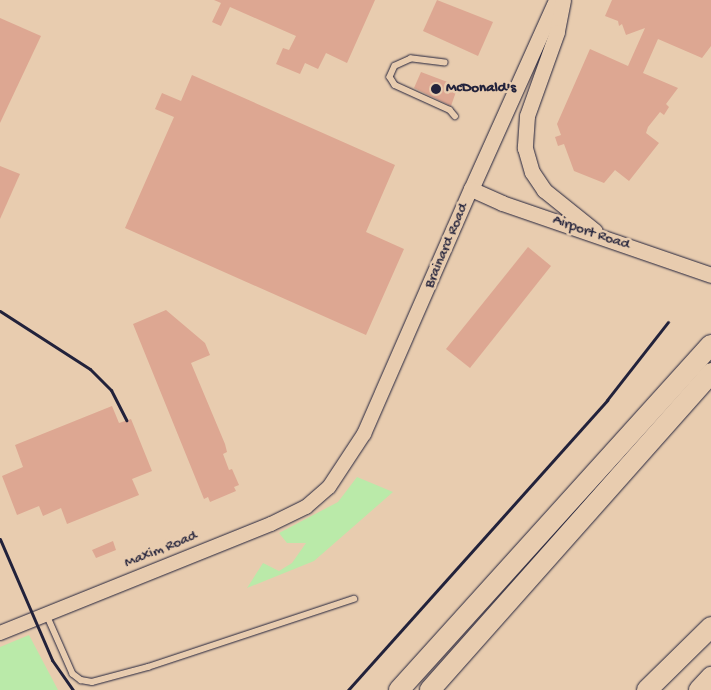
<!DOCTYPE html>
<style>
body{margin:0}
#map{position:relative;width:711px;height:690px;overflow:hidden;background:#e8ccaf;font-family:"Gochi Hand",sans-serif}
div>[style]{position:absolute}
.green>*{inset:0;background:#baeaa9}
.building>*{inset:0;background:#dda792}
.roads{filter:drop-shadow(0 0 1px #22223b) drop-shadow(0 0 1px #22223b)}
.service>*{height:5.5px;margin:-2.75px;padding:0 2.75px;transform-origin:2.75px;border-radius:2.75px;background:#e8ccaf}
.tertiary>*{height:14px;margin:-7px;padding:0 7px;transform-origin:7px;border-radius:7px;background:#e8ccaf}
.secondary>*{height:15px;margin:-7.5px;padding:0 7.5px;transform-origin:7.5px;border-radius:7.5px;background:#e8ccaf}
.motorway>*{height:20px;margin:-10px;padding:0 10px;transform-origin:10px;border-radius:10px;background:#e8ccaf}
.rail>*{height:3px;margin:-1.5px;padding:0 1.5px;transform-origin:1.5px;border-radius:1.5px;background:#22223b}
.dots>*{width:14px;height:14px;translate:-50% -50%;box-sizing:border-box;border:2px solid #e8ccaf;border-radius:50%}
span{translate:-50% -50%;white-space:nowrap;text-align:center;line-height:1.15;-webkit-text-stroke:5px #e8ccaf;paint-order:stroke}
.poi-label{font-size:15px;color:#22223b;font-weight:700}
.left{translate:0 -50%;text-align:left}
.street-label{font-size:15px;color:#22223b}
</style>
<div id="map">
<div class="green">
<i style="clip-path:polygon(357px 477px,393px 492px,314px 561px,247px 588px,263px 563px,279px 571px,292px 563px,306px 543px,287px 543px,279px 533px,338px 502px)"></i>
<i style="clip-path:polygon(29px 635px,58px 690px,0 690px,0 647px)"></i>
</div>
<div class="building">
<i style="clip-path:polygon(214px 0,375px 0,347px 63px,326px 53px,318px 69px,305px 63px,300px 74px,276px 64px,283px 48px,289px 50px,296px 36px,230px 7px,221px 26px,212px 22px,221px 3px)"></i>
<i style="clip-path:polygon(437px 0,493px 22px,478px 56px,423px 31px)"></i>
<i style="clip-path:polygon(612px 0,711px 0,711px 46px,702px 58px,658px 39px,643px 73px,678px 88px,666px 104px,669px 107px,664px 115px,660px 112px,648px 127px,646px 133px,659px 143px,629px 181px,615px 170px,604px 183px,574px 171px,564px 144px,558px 146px,555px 137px,561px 135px,557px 124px,590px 49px,628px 66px,645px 28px,626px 35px,622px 24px,619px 26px,618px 21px,605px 16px)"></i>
<i style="clip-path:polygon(0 18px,41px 36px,0 123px)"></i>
<i style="clip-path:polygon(421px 72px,458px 86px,451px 106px,414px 88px)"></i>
<i style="clip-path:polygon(192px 75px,395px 165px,366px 232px,404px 249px,366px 335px,125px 228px,174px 117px,155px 109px,162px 93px,181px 101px)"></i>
<i style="clip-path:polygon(0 166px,20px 174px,0 219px)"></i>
<i style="clip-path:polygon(528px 247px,551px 266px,470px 368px,446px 349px)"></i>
<i style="clip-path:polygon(166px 310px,205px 343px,210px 355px,191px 363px,225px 444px,227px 452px,223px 454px,229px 470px,232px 469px,239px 485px,234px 487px,236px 491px,210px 502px,208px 497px,204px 499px,133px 324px)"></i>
<i style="clip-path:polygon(112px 406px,119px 423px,131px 419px,152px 471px,132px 479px,139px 495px,67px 524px,61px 508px,43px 516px,39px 506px,17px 515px,2px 476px,23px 467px,15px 445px)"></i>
<i style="clip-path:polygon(113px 541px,116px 550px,96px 558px,92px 550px)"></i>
</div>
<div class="roads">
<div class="service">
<i style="left:445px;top:63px;width:34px;rotate:-173deg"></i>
<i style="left:411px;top:59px;width:17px;rotate:156deg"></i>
<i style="left:395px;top:66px;width:12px;rotate:114deg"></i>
<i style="left:390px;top:77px;width:9px;rotate:58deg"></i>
<i style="left:395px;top:85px;width:60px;rotate:24.4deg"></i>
<i style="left:450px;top:110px;width:8px;rotate:50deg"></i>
<i style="left:47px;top:615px;width:64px;rotate:66.2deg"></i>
<i style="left:73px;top:674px;width:10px;rotate:37deg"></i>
<i style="left:81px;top:680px;width:11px;rotate:10deg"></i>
<i style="left:92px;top:682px;width:58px;rotate:-15deg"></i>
<i style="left:148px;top:667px;width:217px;rotate:-18.3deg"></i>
</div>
<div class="tertiary">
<i style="left:0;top:633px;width:292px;rotate:-21.9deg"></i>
<i style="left:271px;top:524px;width:39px;rotate:-26deg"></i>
<i style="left:306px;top:507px;width:30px;rotate:-41deg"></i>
<i style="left:329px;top:487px;width:64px;rotate:-56.6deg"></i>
<i style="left:364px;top:434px;width:267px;rotate:-66.4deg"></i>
</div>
<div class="secondary">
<i style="left:556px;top:0;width:207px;rotate:114.2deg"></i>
<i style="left:471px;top:189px;width:34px;rotate:24deg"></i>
<i style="left:502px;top:203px;width:221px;rotate:19deg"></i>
<i style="left:563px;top:0;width:33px;rotate:101deg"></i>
<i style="left:557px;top:32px;width:89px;rotate:109.7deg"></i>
<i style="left:527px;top:116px;width:32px;rotate:94deg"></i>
<i style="left:525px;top:148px;width:25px;rotate:74deg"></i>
<i style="left:532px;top:172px;width:22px;rotate:56deg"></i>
<i style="left:544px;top:190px;width:65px;rotate:38.8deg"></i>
</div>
<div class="motorway">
<i style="left:399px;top:690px;width:465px;rotate:-47.9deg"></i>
<i style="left:430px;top:690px;width:424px;rotate:-48.4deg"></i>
<i style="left:647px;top:690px;width:90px;rotate:-44.5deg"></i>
<i style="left:699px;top:690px;width:18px;rotate:-47deg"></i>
</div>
</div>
<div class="rail">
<i style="left:0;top:311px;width:107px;rotate:32.8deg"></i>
<i style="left:90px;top:369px;width:30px;rotate:45deg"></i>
<i style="left:111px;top:390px;width:34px;rotate:63deg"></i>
<i style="left:0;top:539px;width:132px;rotate:66.7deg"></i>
<i style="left:52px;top:660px;width:37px;rotate:55deg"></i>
<i style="left:348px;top:690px;width:389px;rotate:-48.2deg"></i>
<i style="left:607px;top:400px;width:99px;rotate:-52deg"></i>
</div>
<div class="dots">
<i style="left:436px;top:89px;background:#22223b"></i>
</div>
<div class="poi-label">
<span class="left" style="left:446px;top:89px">McDonald's</span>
</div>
<div class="street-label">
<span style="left:591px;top:233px;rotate:19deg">Airport Road</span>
<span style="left:447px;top:246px;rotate:-67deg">Brainard Road</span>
<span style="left:161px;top:550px;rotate:-22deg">Maxim Road</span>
</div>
</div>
